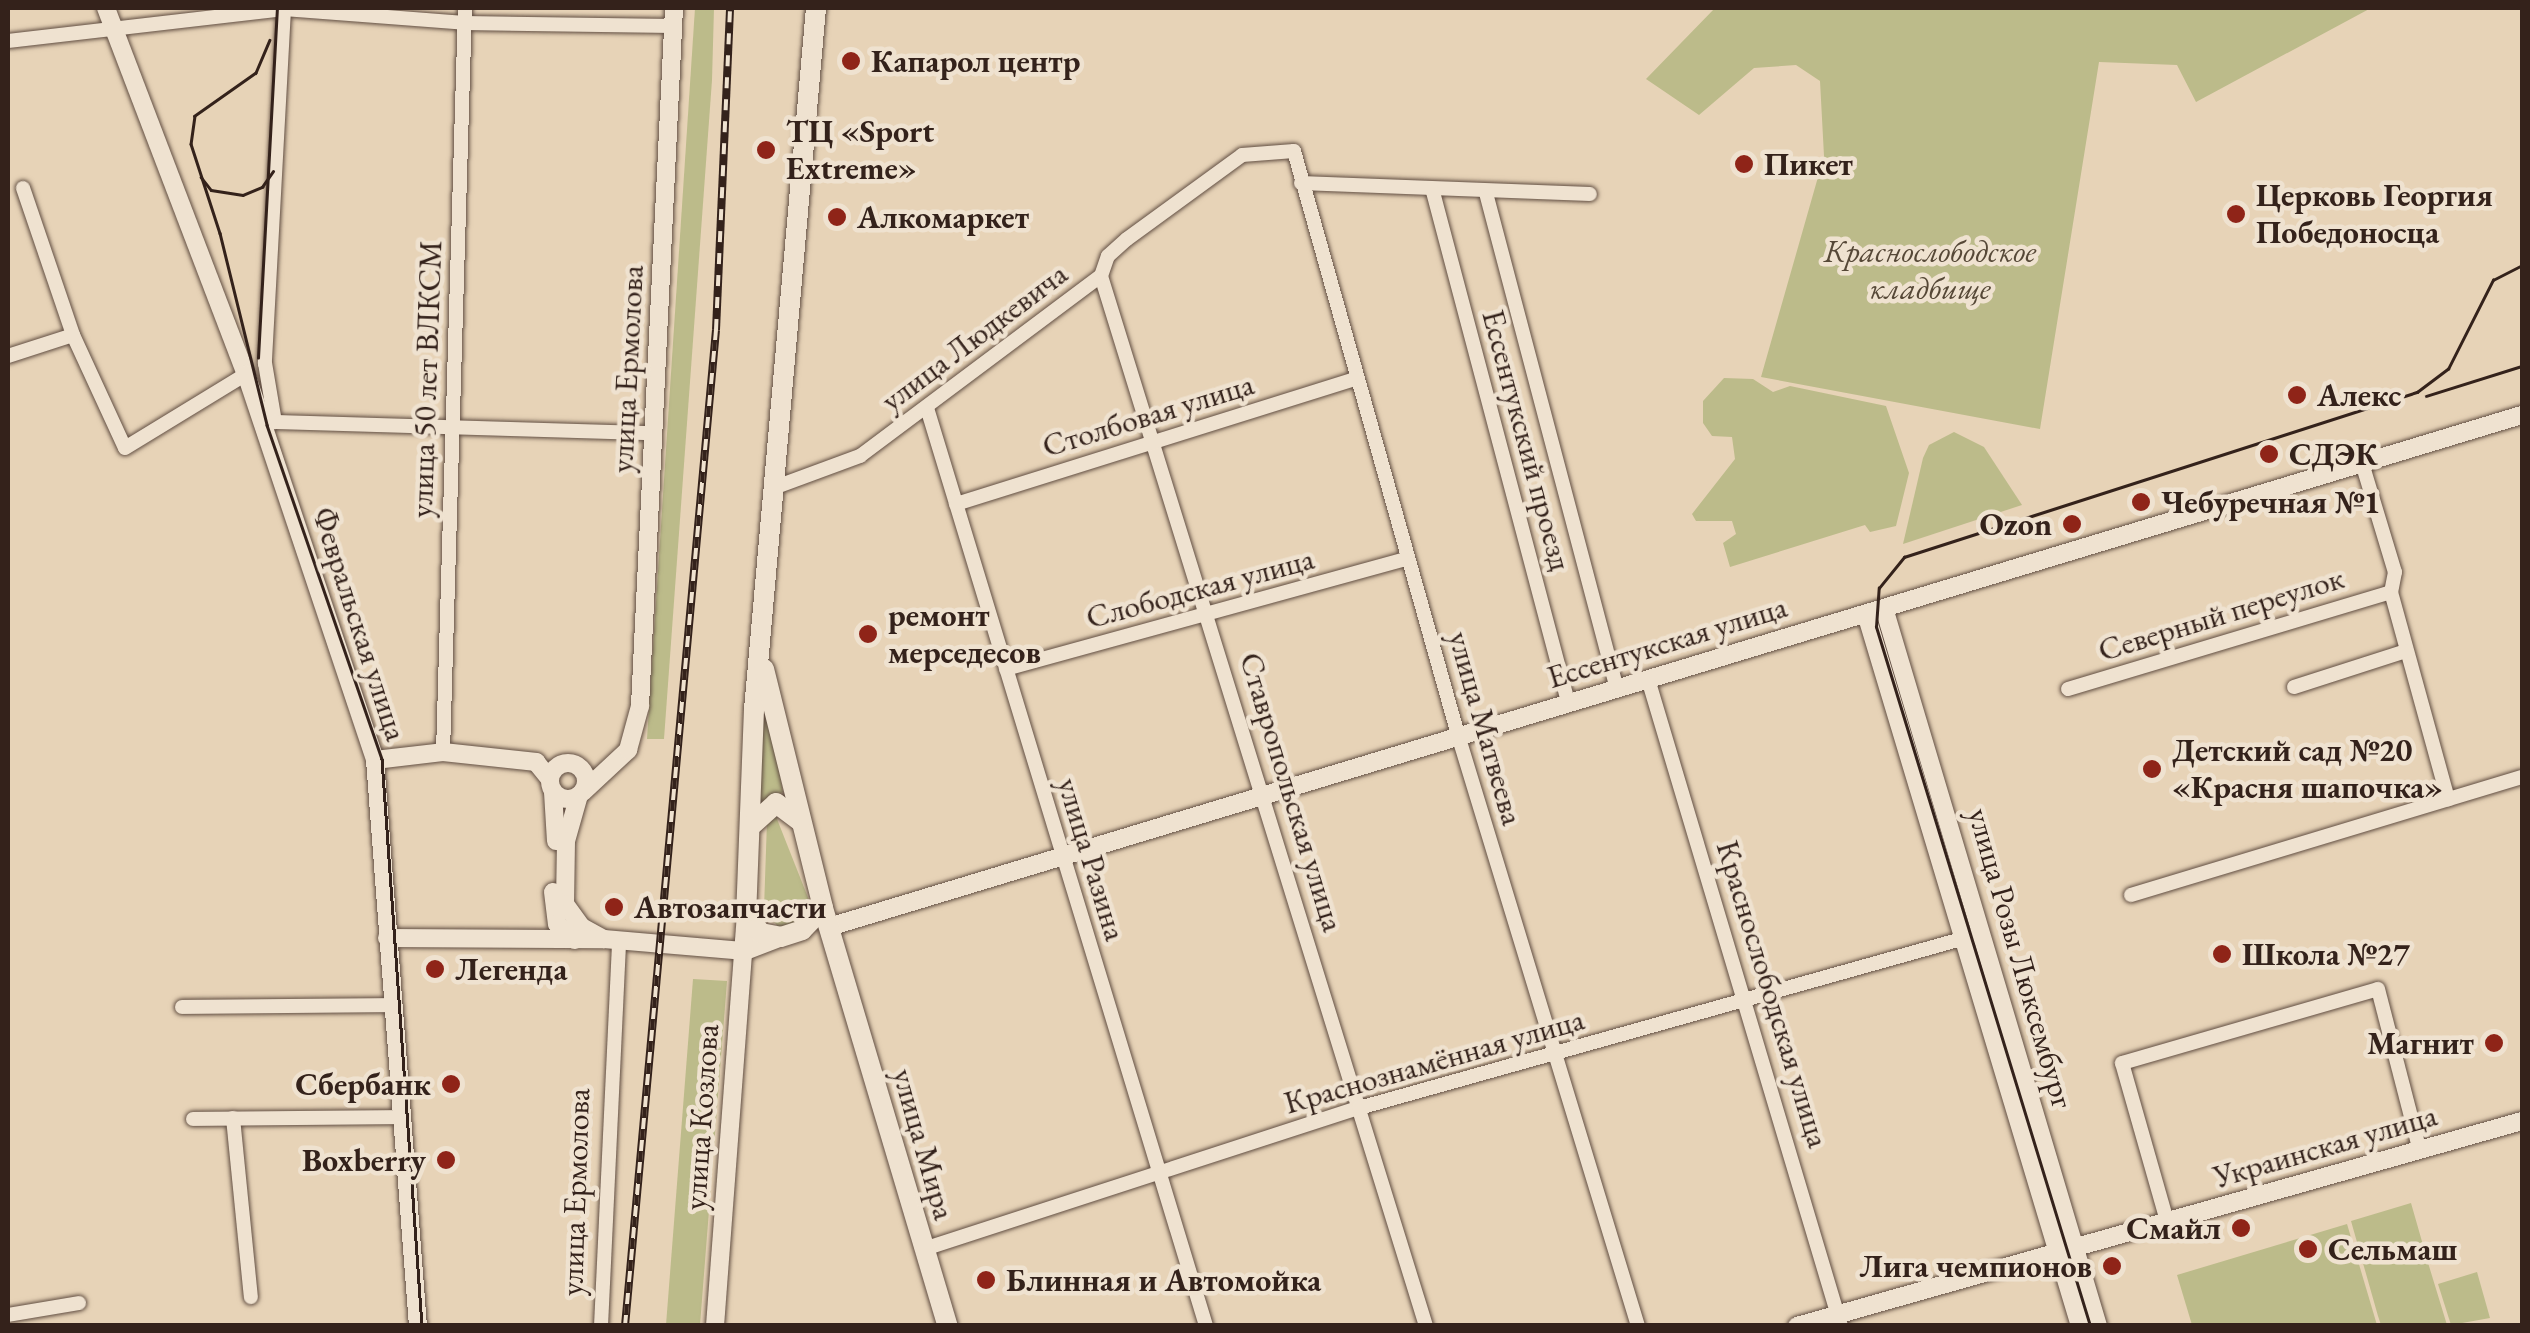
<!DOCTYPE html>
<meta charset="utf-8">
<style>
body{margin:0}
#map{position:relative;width:2530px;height:1333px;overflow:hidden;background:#e7d3b7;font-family:"EB Garamond",serif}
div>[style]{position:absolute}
.green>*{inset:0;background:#bcbb8a}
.roads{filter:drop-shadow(0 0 2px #614e42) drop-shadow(0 0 2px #614e42)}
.minor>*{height:14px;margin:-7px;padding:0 7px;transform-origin:7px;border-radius:7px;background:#efe2d0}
.tertiary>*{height:18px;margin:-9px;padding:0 9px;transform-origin:9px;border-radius:9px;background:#efe2d0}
.tertiary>.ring{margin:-9px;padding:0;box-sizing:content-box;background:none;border:18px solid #efe2d0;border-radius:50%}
.secondary>*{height:20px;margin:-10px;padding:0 10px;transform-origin:10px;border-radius:10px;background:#efe2d0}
.tram>*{height:2.5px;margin:-1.25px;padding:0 1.25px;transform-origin:1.25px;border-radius:1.25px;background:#34221b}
.rail>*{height:8px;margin-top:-4px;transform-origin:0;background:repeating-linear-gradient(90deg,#efe2d0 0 11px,#34221b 0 22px);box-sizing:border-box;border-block:2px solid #34221b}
.dots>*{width:28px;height:28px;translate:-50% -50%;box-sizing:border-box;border:5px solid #efe2d0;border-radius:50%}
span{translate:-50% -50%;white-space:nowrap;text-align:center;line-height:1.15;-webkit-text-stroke:9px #efe2d0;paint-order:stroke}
.poi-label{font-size:32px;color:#34221b;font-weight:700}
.left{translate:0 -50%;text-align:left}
.right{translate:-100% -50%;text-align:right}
.park-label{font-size:32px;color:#564837;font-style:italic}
.street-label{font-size:32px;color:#34221b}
.frame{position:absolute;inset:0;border:10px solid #34221b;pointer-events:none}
</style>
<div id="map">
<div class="green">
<i style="clip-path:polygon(695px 8px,714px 8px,712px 80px,664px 739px,647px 739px)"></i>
<i style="clip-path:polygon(1715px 8px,2371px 8px,2196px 102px,2177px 65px,2099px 62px,2040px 429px,1761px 377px,1824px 156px,1820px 81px,1796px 65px,1754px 68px,1699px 115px,1646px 79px)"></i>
<i style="clip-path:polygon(1724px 378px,1753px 379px,1773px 392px,1790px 386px,1886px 406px,1909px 473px,1896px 526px,1870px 532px,1865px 525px,1730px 567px,1723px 543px,1736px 534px,1732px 521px,1696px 521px,1692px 514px,1735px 459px,1732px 437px,1712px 436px,1703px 423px,1703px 401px)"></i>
<i style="clip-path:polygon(1954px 432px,1984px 447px,2022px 505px,1903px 544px,1923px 458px,1929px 445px)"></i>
<i style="clip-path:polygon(764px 688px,783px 792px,757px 805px)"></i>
<i style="clip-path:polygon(775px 814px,809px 900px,802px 923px,779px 928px,764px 909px,767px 821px)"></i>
<i style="clip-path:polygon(693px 979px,727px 981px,700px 1325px,666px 1325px)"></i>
<i style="clip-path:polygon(2411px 1203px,2429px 1266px,2447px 1325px,2381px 1325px,2378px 1316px,2351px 1221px)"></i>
<i style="clip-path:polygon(2347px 1224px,2377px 1325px,2192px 1325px,2177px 1275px)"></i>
<i style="clip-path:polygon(2477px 1272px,2490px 1318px,2451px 1325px,2438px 1284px)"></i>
</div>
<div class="roads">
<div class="minor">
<i style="left:284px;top:9px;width:355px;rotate:93.1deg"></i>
<i style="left:265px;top:363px;width:60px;rotate:80.4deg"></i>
<i style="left:275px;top:422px;width:379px;rotate:1.7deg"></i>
<i style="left:8px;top:41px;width:278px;rotate:-6.6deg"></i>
<i style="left:284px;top:9px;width:181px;rotate:4.4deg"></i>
<i style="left:464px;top:23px;width:209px;rotate:0.8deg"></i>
<i style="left:1301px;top:183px;width:289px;rotate:2.2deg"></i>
<i style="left:23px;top:188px;width:155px;rotate:71.2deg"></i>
<i style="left:73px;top:335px;width:124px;rotate:65.3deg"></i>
<i style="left:125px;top:448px;width:142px;rotate:-31.4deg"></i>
<i style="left:1433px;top:192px;width:528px;rotate:75.17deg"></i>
<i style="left:1486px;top:193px;width:513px;rotate:75.21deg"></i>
<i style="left:1101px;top:276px;width:1099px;rotate:72.8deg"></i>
<i style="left:8px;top:356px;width:68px;rotate:-17.9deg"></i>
<i style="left:927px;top:408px;width:959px;rotate:73.09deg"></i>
<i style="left:2362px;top:463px;width:114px;rotate:73.2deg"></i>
<i style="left:2395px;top:572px;width:20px;rotate:101deg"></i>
<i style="left:2391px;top:592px;width:215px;rotate:74.6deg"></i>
<i style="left:776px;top:487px;width:90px;rotate:-20.3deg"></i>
<i style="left:860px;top:456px;width:301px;rotate:-36.8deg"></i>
<i style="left:1101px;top:276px;width:21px;rotate:-71deg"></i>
<i style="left:1108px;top:256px;width:25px;rotate:-42deg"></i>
<i style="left:1127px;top:239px;width:142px;rotate:-36.1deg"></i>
<i style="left:1242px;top:155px;width:52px;rotate:-4.4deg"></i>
<i style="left:1294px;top:151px;width:607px;rotate:74.31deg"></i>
<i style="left:1458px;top:735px;width:618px;rotate:73.06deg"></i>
<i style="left:956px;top:504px;width:419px;rotate:-17.4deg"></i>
<i style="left:1006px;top:669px;width:417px;rotate:-15.4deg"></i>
<i style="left:1648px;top:679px;width:675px;rotate:73.39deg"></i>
<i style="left:2294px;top:687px;width:118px;rotate:-17.8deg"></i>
<i style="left:2068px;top:689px;width:337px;rotate:-16.7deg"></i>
<i style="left:443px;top:752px;width:744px;rotate:-88.31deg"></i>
<i style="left:2131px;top:895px;width:408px;rotate:-16.8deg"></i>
<i style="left:182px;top:1007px;width:212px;rotate:-0.5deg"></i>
<i style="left:233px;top:1118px;width:180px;rotate:84.3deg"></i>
<i style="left:193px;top:1119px;width:209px;rotate:-0.5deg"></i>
<i style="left:2167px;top:1221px;width:164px;rotate:-105.9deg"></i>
<i style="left:2122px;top:1063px;width:266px;rotate:-16.1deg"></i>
<i style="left:2378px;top:989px;width:167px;rotate:75.5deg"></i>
<i style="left:924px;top:1249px;width:457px;rotate:-18deg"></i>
<i style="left:1359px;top:1108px;width:637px;rotate:-15.67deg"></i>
<i style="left:8px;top:1315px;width:72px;rotate:-9.6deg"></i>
<i style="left:601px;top:1326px;width:385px;rotate:-87.3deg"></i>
</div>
<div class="tertiary">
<i style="left:106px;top:8px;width:392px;rotate:69.1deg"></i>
<i style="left:246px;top:374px;width:407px;rotate:71.5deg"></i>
<i style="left:375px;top:760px;width:568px;rotate:85.66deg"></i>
<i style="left:1884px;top:608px;width:749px;rotate:73.4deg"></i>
<i style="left:1866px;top:614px;width:743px;rotate:73.27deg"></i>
<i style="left:375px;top:760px;width:68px;rotate:-6.7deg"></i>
<i style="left:443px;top:752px;width:94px;rotate:6.1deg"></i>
<i style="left:536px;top:762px;width:21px;rotate:51deg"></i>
<i class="ring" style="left:550px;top:763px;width:18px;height:18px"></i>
<i style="left:553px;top:792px;width:49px;rotate:86.5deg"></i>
<i style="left:583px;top:792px;width:62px;rotate:-43deg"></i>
<i style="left:628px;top:750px;width:46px;rotate:-74.7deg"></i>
<i style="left:640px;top:706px;width:699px;rotate:-87.21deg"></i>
<i style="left:579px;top:795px;width:48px;rotate:105.8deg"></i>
<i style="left:566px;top:841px;width:63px;rotate:90.9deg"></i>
<i style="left:565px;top:904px;width:29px;rotate:54deg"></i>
<i style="left:582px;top:927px;width:25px;rotate:29deg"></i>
<i style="left:553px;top:892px;width:32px;rotate:83deg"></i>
<i style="left:557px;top:924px;width:24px;rotate:42deg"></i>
<i style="left:829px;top:927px;width:1769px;rotate:-16.83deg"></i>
<i style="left:387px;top:938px;width:217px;rotate:0.3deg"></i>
<i style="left:604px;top:939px;width:142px;rotate:4.9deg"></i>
<i style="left:745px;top:951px;width:39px;rotate:-21deg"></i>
<i style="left:715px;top:1326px;width:413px;rotate:-85.7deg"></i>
<i style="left:1797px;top:1326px;width:753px;rotate:-15.79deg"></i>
</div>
<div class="secondary">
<i style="left:816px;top:8px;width:704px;rotate:95.05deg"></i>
<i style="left:754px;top:709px;width:205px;rotate:92.2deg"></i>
<i style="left:746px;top:914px;width:24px;rotate:52deg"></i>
<i style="left:761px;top:933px;width:20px;rotate:11deg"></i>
<i style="left:781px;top:937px;width:22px;rotate:-18deg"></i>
<i style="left:802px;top:930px;width:30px;rotate:-46deg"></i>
<i style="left:764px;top:669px;width:246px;rotate:76.1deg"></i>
<i style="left:823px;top:908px;width:436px;rotate:73.4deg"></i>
<i style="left:753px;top:824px;width:31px;rotate:-42deg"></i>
<i style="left:776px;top:803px;width:30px;rotate:37deg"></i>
</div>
</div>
<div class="tram">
<i style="left:270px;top:40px;width:36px;rotate:113deg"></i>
<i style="left:256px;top:73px;width:75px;rotate:144.8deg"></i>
<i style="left:195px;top:116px;width:28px;rotate:98deg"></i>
<i style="left:191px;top:144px;width:94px;rotate:72deg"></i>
<i style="left:220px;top:233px;width:198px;rotate:76.2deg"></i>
<i style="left:267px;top:425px;width:353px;rotate:71deg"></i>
<i style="left:382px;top:759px;width:568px;rotate:85.96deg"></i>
<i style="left:201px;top:177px;width:16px;rotate:52deg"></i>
<i style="left:211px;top:190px;width:32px;rotate:9deg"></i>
<i style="left:243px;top:195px;width:21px;rotate:-23deg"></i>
<i style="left:262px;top:187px;width:19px;rotate:-55deg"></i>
<i style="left:258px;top:358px;width:351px;rotate:-86.9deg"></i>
<i style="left:2426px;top:396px;width:101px;rotate:-17.4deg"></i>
<i style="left:2090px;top:1326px;width:731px;rotate:-107.02deg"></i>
<i style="left:1876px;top:627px;width:39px;rotate:-86deg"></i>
<i style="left:1879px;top:588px;width:40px;rotate:-51deg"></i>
<i style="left:1904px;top:557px;width:539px;rotate:-17.83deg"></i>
<i style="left:2417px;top:392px;width:39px;rotate:-37deg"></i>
<i style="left:2448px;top:369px;width:100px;rotate:-63.2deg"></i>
<i style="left:2493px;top:280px;width:33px;rotate:-27deg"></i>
</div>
<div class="rail">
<i style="left:625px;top:1326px;width:1000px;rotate:-84.78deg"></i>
<i style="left:716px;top:330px;width:322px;rotate:-87.5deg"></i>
</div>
<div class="dots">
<i style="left:851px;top:61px;background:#8f2418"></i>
<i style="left:766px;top:150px;background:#8f2418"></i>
<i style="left:1744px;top:164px;background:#8f2418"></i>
<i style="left:2236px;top:214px;background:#8f2418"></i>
<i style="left:837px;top:217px;background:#8f2418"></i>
<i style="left:2297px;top:395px;background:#8f2418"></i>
<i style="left:2269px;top:454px;background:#8f2418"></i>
<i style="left:2141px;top:502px;background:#8f2418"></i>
<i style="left:2072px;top:524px;background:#8f2418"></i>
<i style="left:868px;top:634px;background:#8f2418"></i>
<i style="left:2152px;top:769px;background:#8f2418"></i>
<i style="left:614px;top:907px;background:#8f2418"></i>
<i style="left:2222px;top:954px;background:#8f2418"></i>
<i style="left:435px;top:969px;background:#8f2418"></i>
<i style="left:2494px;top:1043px;background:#8f2418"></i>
<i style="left:451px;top:1084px;background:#8f2418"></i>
<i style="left:446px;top:1160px;background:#8f2418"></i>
<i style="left:2241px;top:1228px;background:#8f2418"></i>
<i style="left:2308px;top:1249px;background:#8f2418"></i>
<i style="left:2112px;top:1266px;background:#8f2418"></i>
<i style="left:986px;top:1280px;background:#8f2418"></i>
</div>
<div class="poi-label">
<span class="left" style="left:871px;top:61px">Капарол центр</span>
<span class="left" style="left:786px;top:150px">ТЦ «Sport<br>Extreme»</span>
<span class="left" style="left:1764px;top:164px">Пикет</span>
<span class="left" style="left:2256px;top:214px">Церковь Георгия<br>Победоносца</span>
<span class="left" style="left:857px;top:217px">Алкомаркет</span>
<span class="left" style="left:2317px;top:395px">Алекс</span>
<span class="left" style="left:2289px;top:454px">СДЭК</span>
<span class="left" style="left:2161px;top:502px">Чебуречная №1</span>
<span class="right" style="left:2052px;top:524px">Ozon</span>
<span class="left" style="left:888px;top:634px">ремонт<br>мерседесов</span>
<span class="left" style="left:2172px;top:769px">Детский сад №20<br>«Красня шапочка»</span>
<span class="left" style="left:634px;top:907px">Автозапчасти</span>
<span class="left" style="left:2242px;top:954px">Школа №27</span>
<span class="left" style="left:455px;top:969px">Легенда</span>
<span class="right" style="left:2474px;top:1043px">Магнит</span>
<span class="right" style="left:431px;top:1084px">Сбербанк</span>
<span class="right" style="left:426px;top:1160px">Boxberry</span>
<span class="right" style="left:2221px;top:1228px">Смайл</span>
<span class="left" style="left:2328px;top:1249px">Сельмаш</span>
<span class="right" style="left:2092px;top:1266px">Лига чемпионов</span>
<span class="left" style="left:1006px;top:1280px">Блинная и Автомойка</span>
</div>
<div class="park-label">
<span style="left:1930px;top:270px">Краснослободское<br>кладбище</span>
</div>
<div class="street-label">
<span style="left:974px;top:337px;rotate:-37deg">улица Людкевича</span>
<span style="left:627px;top:369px;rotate:-87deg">улица Ермолова</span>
<span style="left:426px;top:379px;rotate:-88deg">улица 50 лет ВЛКСМ</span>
<span style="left:1148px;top:415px;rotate:-17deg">Столбовая улица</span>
<span style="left:1527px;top:440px;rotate:75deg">Ессентукский проезд</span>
<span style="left:1200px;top:588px;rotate:-15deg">Слободская улица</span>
<span style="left:2221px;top:614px;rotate:-17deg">Северный переулок</span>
<span style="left:360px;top:624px;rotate:72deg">Февральская улица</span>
<span style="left:1667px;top:642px;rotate:-17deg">Ессентукская улица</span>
<span style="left:1486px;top:728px;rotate:74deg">улица Матвеева</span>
<span style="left:1292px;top:792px;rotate:73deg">Ставропольская улица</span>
<span style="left:1092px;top:859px;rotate:73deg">улица Разина</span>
<span style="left:2021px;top:958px;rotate:74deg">улица Розы Люксембург</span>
<span style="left:1773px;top:994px;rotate:73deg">Краснослободская улица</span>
<span style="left:1434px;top:1061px;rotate:-16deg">Краснознамённая улица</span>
<span style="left:701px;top:1117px;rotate:-86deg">улица Козлова</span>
<span style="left:924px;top:1144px;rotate:74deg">улица Мира</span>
<span style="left:2325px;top:1146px;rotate:-16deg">Украинская улица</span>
<span style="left:575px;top:1192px;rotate:-88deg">улица Ермолова</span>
</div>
<div class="frame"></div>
</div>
